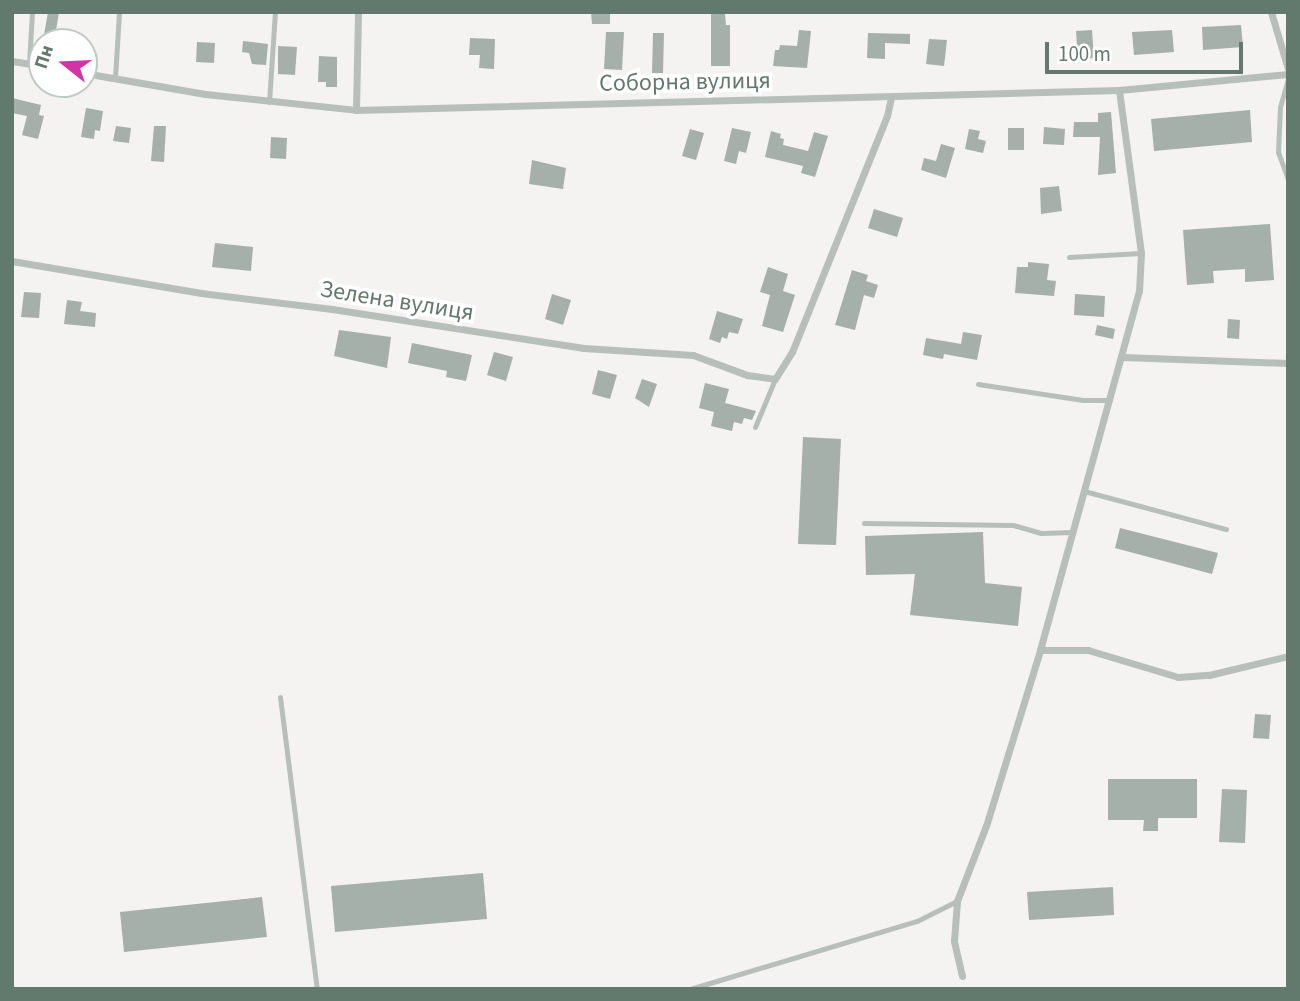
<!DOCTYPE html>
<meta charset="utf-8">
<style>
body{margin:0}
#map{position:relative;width:1300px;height:1001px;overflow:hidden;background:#f5f2f2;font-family:"Source Sans 3",sans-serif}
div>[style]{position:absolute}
.building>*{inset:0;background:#a4b0a9}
.service>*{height:5px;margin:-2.5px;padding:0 2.5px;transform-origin:2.5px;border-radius:2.5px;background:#b7bfbb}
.minor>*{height:7px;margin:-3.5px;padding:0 3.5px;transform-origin:3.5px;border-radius:3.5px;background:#b7bfbb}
span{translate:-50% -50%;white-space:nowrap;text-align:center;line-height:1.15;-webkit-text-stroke:7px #fff;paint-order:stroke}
.street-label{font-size:24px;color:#627a6e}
.frame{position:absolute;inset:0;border:14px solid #627a6e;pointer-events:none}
.north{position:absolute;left:28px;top:28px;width:70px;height:70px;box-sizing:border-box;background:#fff;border:2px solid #c0cac5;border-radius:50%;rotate:288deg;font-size:19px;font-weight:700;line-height:28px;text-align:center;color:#627a6e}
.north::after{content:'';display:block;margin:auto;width:24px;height:32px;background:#d333a6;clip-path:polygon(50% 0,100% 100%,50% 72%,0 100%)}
.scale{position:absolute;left:1045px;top:42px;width:198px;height:32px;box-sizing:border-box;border:4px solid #627a6e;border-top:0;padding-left:9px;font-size:21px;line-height:24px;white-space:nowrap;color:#627a6e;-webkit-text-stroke:5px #fff;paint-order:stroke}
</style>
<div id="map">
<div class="building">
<i style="clip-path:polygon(48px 12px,59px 12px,55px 37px,44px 35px)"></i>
<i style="clip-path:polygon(591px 12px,610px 12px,610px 24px,592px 24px)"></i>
<i style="clip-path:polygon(711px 14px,725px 14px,726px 25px,730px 25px,730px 66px,711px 66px)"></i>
<i style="clip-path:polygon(1241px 25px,1243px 47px,1203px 50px,1202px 27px)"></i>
<i style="clip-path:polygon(799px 30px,811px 31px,807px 68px,773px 66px,775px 50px,779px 50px,780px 45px,797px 46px)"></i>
<i style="clip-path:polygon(1092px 30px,1094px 58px,1078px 60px,1076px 31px)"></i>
<i style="clip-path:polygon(1172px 30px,1174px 52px,1134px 55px,1132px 32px)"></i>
<i style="clip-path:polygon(606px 32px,624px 32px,622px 70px,604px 69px)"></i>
<i style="clip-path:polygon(653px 33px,664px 33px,663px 73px,652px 73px)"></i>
<i style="clip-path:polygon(868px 33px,910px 34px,910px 44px,885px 43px,885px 59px,867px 58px)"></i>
<i style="clip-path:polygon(470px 38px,495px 39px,494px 69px,479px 68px,480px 55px,469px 55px)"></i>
<i style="clip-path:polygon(929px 39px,947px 40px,944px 66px,926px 64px)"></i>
<i style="clip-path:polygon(243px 41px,268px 44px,266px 65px,252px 64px,249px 53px,242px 52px)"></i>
<i style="clip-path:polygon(197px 42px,215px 43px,214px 63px,196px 62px)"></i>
<i style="clip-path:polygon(278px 46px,297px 47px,295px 75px,278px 74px)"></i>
<i style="clip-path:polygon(319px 56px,337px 57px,337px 87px,326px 87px,326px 82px,318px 82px)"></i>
<i style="clip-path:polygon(12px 98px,41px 105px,39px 115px,44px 116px,38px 139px,22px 135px,27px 116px,12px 113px)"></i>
<i style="clip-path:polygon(86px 108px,103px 111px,100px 131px,95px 130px,94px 139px,81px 137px)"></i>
<i style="clip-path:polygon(1250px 110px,1252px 142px,1154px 151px,1151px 119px)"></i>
<i style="clip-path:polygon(1111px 112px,1116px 173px,1098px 175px,1100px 137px,1073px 137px,1074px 122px,1098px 122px,1098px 113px)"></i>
<i style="clip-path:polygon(116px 126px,131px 128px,129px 143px,113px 141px)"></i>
<i style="clip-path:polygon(154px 126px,166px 126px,164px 162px,151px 161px)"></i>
<i style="clip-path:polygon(1044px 127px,1065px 129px,1064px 145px,1043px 144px)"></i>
<i style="clip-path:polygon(732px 128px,751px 132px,746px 153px,739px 151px,736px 164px,724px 161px)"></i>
<i style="clip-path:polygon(1008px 128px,1024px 128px,1024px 150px,1008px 150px)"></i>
<i style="clip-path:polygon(690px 129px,704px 133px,696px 160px,682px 156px)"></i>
<i style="clip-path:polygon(969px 129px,980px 131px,978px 139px,986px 141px,983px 153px,965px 149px)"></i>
<i style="clip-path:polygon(771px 131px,781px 134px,780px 138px,784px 139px,783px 145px,808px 151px,814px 132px,828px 136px,815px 177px,801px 173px,803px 166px,765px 157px)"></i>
<i style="clip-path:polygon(271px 137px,287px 138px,286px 159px,270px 158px)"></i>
<i style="clip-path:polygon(941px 144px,955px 148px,946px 178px,921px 170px,924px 158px,936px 161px)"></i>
<i style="clip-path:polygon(532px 160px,566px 168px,563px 189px,529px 184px)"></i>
<i style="clip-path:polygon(1059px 186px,1062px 211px,1041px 214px,1040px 188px)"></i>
<i style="clip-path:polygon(874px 209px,903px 218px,897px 237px,868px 228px)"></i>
<i style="clip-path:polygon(1270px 224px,1274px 280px,1245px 282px,1245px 269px,1213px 271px,1214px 283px,1187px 285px,1183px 230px)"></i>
<i style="clip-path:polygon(215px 243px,253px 247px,251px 271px,212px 267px)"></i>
<i style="clip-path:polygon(1028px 262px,1049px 264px,1047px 280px,1056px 281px,1054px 296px,1015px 293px,1017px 267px,1028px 267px)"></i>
<i style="clip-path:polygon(768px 267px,788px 274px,783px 291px,795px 295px,783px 332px,762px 326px,770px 295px,760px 292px)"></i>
<i style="clip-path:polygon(852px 270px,868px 275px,866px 281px,878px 285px,874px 298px,864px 295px,855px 330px,835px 325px)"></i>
<i style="clip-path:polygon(24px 292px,41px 293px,39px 318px,21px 317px)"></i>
<i style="clip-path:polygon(552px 294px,571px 300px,563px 325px,545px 319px)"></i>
<i style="clip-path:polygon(1075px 294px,1105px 296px,1104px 317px,1074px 315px)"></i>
<i style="clip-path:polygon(67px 300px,82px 302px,80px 311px,96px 313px,95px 327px,64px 324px)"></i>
<i style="clip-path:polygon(717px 311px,743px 319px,738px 334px,729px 332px,727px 339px,722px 337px,720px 343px,709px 339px)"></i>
<i style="clip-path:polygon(1228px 319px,1240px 320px,1239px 339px,1227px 338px)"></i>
<i style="clip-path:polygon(1097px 325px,1115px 329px,1113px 339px,1095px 335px)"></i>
<i style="clip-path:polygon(339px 330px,391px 337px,387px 368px,334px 356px)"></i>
<i style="clip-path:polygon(963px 332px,982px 335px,977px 360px,944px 354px,943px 359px,923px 355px,926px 338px,961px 344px)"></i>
<i style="clip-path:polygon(412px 343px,472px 355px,466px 381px,446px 377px,447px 371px,408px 363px)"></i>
<i style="clip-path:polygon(494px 352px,513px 357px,506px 381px,487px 375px)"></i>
<i style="clip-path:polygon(598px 370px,617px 375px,610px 399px,592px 394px)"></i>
<i style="clip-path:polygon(642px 379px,657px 384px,649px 407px,635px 398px)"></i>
<i style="clip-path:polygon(705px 383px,729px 389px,725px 403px,756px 411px,752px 420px,744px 418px,742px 424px,734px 422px,732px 431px,711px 426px,714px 412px,699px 408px)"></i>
<i style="clip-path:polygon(803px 437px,841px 439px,836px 545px,798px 544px)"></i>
<i style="clip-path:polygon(1120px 528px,1218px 553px,1212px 574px,1115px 548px)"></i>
<i style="clip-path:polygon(983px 532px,985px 583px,1022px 587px,1018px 626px,910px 615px,915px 574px,866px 575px,865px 536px)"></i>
<i style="clip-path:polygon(1255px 714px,1271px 715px,1269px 739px,1253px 738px)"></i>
<i style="clip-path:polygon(1108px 779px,1197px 779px,1197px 818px,1158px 818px,1158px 831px,1143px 831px,1144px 820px,1108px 820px)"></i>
<i style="clip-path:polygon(1222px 789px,1247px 790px,1245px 843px,1219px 842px)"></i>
<i style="clip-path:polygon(483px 873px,487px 919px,335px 932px,331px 886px)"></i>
<i style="clip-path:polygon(1113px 887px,1114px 915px,1029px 920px,1027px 892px)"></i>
<i style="clip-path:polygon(262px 897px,267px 937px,124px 952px,120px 912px)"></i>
</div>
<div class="service">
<i style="left:29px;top:64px;width:52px;rotate:-86.7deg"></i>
<i style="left:115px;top:78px;width:66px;rotate:-86.5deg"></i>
<i style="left:1288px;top:79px;width:29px;rotate:106deg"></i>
<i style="left:1280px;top:107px;width:45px;rotate:92.5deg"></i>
<i style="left:1278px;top:152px;width:29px;rotate:70deg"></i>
<i style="left:269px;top:102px;width:90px;rotate:-86.2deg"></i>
<i style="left:1069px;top:257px;width:72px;rotate:-3.2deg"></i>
<i style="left:978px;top:384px;width:106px;rotate:8.7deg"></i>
<i style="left:1083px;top:400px;width:27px"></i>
<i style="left:755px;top:427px;width:52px;rotate:-67.4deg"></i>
<i style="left:1084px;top:491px;width:147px;rotate:15deg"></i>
<i style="left:864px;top:523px;width:149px;rotate:0.8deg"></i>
<i style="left:1013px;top:525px;width:29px;rotate:16deg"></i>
<i style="left:1041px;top:533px;width:32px;rotate:-2deg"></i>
<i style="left:280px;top:697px;width:294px;rotate:82.8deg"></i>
<i style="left:690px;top:989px;width:237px;rotate:-16.7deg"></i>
<i style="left:917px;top:921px;width:45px;rotate:-26.6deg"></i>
</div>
<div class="minor">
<i style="left:1271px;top:12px;width:59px;rotate:73.4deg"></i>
<i style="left:12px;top:61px;width:30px;rotate:9deg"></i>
<i style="left:84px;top:73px;width:123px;rotate:9.8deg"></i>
<i style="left:205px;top:94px;width:152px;rotate:6deg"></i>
<i style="left:356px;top:110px;width:763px;rotate:-1.5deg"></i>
<i style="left:1119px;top:90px;width:170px;rotate:-5.4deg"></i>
<i style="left:356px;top:110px;width:98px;rotate:-88.8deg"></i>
<i style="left:12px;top:261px;width:192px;rotate:9.6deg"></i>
<i style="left:201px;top:293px;width:132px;rotate:7deg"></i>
<i style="left:332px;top:309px;width:255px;rotate:8.8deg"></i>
<i style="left:584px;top:348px;width:109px;rotate:3.7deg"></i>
<i style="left:693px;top:355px;width:58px;rotate:20.3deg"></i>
<i style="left:747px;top:375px;width:28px;rotate:8deg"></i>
<i style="left:775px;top:379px;width:32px;rotate:-58deg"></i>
<i style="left:792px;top:352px;width:254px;rotate:-68.1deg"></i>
<i style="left:887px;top:116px;width:19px;rotate:-78deg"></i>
<i style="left:1123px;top:357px;width:165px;rotate:2.1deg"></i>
<i style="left:1040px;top:650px;width:48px"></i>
<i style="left:1088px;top:650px;width:94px;rotate:16.7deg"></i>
<i style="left:1178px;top:677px;width:31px;rotate:-4deg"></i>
<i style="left:1209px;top:675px;width:81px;rotate:-13.5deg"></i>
<i style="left:962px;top:976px;width:36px;rotate:-103deg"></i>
<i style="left:954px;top:941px;width:40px;rotate:-85.7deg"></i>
<i style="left:957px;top:901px;width:80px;rotate:-68.9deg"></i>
<i style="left:986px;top:826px;width:184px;rotate:-72.9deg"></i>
<i style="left:1040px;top:650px;width:372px;rotate:-74.6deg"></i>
<i style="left:1139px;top:291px;width:38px;rotate:-87deg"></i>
<i style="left:1141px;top:253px;width:164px;rotate:-97.7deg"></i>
</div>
<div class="street-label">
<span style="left:685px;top:82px;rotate:-1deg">Соборна вулиця</span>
<span style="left:397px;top:301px;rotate:9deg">Зелена вулиця</span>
</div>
<div class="frame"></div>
<div class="north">Пн</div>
<div class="scale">100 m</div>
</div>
